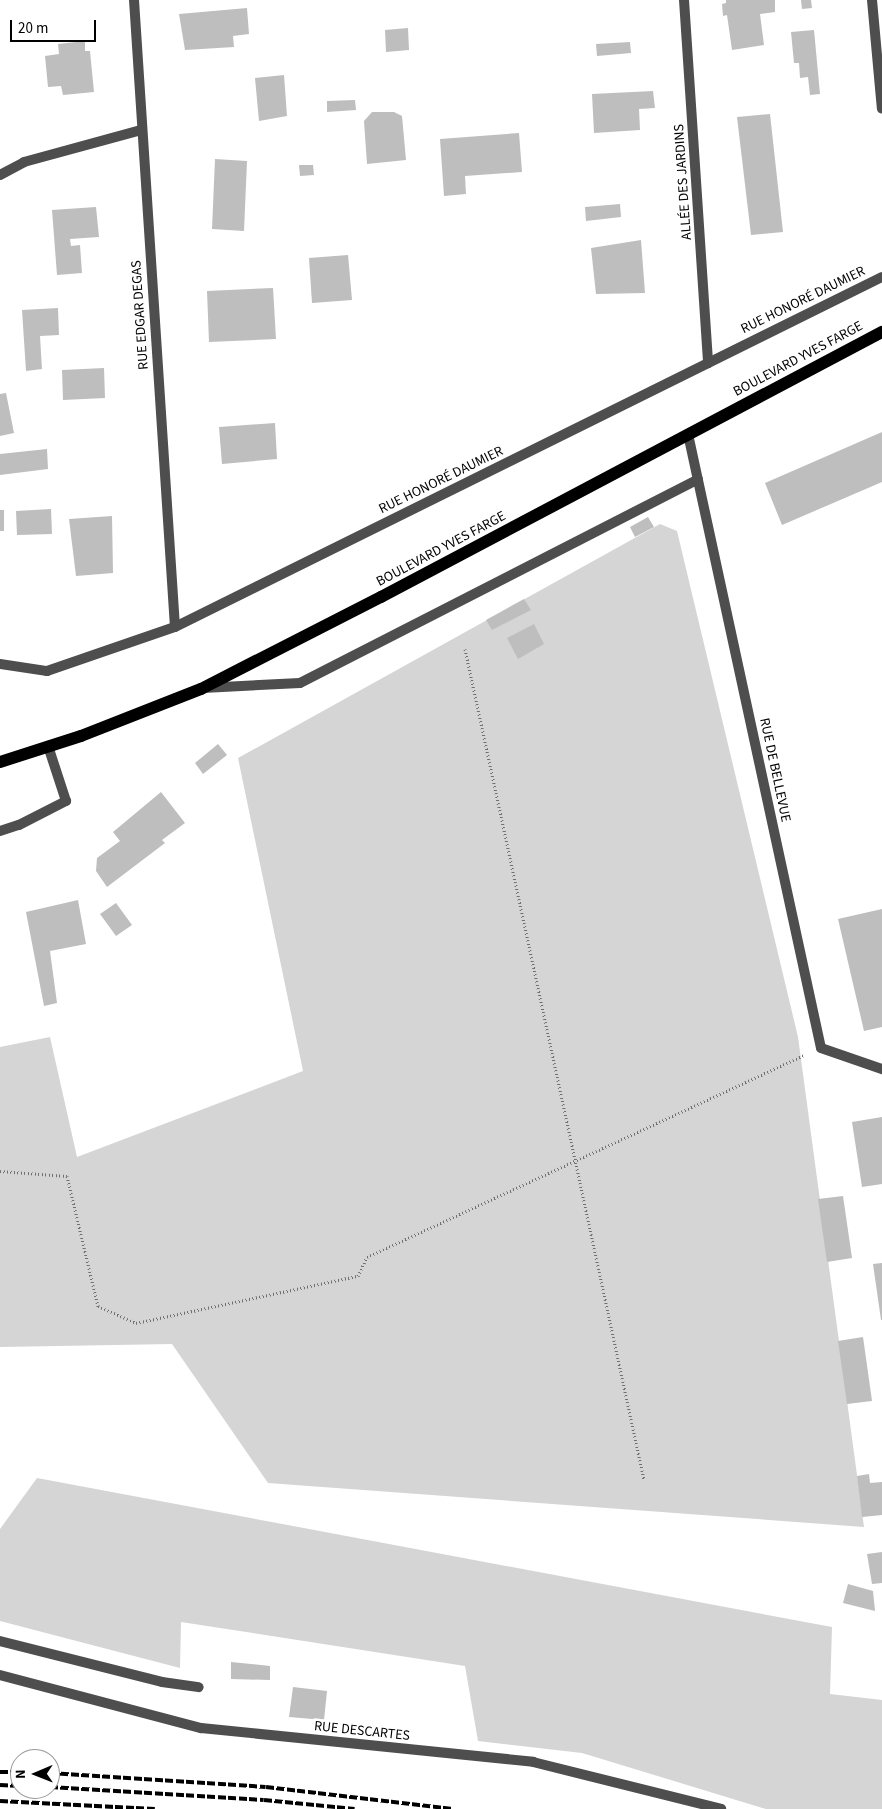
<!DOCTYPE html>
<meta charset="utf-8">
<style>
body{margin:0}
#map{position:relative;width:882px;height:1809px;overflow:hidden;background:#fff;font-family:"Source Sans 3",sans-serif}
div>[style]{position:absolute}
.green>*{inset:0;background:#d5d5d5}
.building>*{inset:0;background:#bebebe}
.path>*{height:3px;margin-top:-1.5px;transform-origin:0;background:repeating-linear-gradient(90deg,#707070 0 1px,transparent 0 3.5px)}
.lane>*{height:10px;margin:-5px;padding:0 5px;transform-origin:5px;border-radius:5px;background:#4e4e4e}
.street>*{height:10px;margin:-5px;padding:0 5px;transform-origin:5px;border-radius:5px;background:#4e4e4e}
.primary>*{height:12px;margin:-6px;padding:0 6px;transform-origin:6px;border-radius:6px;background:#000}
.rail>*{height:4px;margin-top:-2px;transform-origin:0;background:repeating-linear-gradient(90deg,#000 0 8px,transparent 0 10.5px)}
span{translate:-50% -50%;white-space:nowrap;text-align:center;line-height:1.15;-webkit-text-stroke:5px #fff;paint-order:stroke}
.street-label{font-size:14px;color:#000}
.north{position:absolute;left:10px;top:1749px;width:50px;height:50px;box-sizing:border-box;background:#fff;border:1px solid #999;border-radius:50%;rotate:269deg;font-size:14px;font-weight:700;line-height:20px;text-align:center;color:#000}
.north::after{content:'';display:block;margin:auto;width:18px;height:22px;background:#000;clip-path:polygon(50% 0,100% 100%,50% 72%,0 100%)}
.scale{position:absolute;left:10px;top:20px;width:86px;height:22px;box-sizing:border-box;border:2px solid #000;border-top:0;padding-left:6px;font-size:15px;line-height:18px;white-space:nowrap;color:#000;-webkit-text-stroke:4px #fff;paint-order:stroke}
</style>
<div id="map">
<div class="green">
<i style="clip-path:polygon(660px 524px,677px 531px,798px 1037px,864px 1527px,268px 1483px,172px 1344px,0 1347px,0 1047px,50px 1037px,77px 1157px,303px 1071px,238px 758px)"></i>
<i style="clip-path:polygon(37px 1478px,832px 1627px,830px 1694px,882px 1700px,882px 1809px,766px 1809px,582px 1753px,478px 1741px,465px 1666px,181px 1622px,180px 1668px,0 1621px,0 1529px)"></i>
</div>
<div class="building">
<i style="clip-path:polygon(726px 0,775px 0,775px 12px,760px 14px,764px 45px,732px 50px,727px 15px,723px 16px,722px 4px,726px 3px)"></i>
<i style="clip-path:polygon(801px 0,811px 0,812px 8px,802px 9px)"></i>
<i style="clip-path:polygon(247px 8px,249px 34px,233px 36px,234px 47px,185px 50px,179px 14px)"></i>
<i style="clip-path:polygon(408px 28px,409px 50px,386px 52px,385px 30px)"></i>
<i style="clip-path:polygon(814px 30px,820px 94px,810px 95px,808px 77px,800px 78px,799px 63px,794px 63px,791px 32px)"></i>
<i style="clip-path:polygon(85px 41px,85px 51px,90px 51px,94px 92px,63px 95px,61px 86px,48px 87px,45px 56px,59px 54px,58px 44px)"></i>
<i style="clip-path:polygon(630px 42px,631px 53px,597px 56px,596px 44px)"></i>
<i style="clip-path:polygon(284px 75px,287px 116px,259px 121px,255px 78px)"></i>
<i style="clip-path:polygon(653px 91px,655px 108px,639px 109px,640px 130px,594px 133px,592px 94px)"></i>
<i style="clip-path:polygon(355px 100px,356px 110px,327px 112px,327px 101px)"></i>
<i style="clip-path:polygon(372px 112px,394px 112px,402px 116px,406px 160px,367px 164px,364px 121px)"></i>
<i style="clip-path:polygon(770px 114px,783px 232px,751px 235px,737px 117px)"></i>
<i style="clip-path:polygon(519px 133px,522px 172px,465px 176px,466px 194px,444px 196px,440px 139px)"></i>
<i style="clip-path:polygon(215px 159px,247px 161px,244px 231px,212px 229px)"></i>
<i style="clip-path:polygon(299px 165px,313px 165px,314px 175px,300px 176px)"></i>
<i style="clip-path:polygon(620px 204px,621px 217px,586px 221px,585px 207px)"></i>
<i style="clip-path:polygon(96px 207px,99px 237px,70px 239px,71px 246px,80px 245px,82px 273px,57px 275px,52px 210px)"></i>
<i style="clip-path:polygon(641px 240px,645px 293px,596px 294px,591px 248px)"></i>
<i style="clip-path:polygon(348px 255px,352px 300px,312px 303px,309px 258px)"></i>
<i style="clip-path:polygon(273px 288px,276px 339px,209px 342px,207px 291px)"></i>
<i style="clip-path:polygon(58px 308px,59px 335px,40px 336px,42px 369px,26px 371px,22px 310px)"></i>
<i style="clip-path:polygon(104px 368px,105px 398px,63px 400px,62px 370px)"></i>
<i style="clip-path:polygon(6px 393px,14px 433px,0 436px,0 394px)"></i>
<i style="clip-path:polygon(275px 423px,277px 459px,222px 464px,219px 427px)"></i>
<i style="clip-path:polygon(882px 432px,882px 482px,782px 525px,765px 483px)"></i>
<i style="clip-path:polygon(47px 449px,48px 469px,0 475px,0 454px)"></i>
<i style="clip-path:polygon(51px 509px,52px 534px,17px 535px,16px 511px)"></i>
<i style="clip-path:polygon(0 510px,4px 510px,4px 531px,0 531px)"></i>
<i style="clip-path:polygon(112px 516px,113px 573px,76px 576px,69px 519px)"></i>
<i style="clip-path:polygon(648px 517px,654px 527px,635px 537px,630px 527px)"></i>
<i style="clip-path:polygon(524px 599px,531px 610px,492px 630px,486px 620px)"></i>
<i style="clip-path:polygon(534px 624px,544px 644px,518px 659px,507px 638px)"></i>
<i style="clip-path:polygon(218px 744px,227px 755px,203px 774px,195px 763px)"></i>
<i style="clip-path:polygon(161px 792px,185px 823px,162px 840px,165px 843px,107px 887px,96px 871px,97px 858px,120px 841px,113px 832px)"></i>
<i style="clip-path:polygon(78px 900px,86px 944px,50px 951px,57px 1003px,44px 1006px,26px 912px)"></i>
<i style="clip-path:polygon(116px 903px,132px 925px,116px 936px,100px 914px)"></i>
<i style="clip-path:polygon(882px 909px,882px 1027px,864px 1031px,838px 919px)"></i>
<i style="clip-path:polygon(882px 1117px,882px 1184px,862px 1187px,852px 1122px)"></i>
<i style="clip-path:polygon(843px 1196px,852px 1258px,827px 1262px,818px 1199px)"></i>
<i style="clip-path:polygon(882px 1263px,882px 1320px,881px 1320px,873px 1264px)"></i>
<i style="clip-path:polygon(863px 1337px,872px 1401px,847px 1404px,838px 1341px)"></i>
<i style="clip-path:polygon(869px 1474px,870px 1483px,882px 1482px,882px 1515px,862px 1517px,857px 1476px)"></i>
<i style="clip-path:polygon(882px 1552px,882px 1583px,872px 1584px,867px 1554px)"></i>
<i style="clip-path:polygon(848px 1584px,873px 1591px,875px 1611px,843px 1603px)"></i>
<i style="clip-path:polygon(231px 1662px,270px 1666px,270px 1680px,231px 1679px)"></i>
<i style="clip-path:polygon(293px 1687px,327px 1691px,324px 1720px,289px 1717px)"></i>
</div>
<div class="path">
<i style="left:465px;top:649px;width:850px;rotate:77.84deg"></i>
<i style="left:0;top:1171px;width:67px;rotate:4.3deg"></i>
<i style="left:67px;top:1176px;width:134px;rotate:76.6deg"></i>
<i style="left:98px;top:1306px;width:42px;rotate:24.1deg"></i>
<i style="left:136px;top:1323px;width:227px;rotate:-12deg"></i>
<i style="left:358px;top:1276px;width:21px;rotate:-65deg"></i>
<i style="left:367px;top:1257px;width:481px;rotate:-24.8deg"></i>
</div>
<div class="lane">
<i style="left:203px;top:688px;width:97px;rotate:-3deg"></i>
<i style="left:300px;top:683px;width:447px;rotate:-27.1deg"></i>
<i style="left:0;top:1641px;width:167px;rotate:14.2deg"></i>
<i style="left:162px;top:1682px;width:37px;rotate:8deg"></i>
</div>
<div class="street">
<i style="left:134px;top:0;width:628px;rotate:86.26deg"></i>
<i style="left:684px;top:0;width:364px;rotate:86.2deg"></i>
<i style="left:872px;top:0;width:109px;rotate:84.8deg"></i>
<i style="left:0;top:175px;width:27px;rotate:-28deg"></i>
<i style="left:24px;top:162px;width:121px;rotate:-15.3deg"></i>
<i style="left:688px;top:434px;width:628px;rotate:77.78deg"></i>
<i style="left:821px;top:1048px;width:65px;rotate:19deg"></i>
<i style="left:0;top:664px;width:48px;rotate:8.5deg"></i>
<i style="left:47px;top:671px;width:135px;rotate:-19deg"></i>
<i style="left:175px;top:627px;width:789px;rotate:-26.34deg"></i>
<i style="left:0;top:831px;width:20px;rotate:-18deg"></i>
<i style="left:19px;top:825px;width:53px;rotate:-27.1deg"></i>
<i style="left:66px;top:801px;width:58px;rotate:-108.1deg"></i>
<i style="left:0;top:1675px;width:208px;rotate:14.8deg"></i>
<i style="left:201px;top:1728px;width:334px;rotate:5.8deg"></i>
<i style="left:533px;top:1762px;width:194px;rotate:14deg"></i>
</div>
<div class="primary">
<i style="left:0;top:762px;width:85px;rotate:-17.8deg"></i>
<i style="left:81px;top:736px;width:129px;rotate:-21.4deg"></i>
<i style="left:201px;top:689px;width:202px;rotate:-27.1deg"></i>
<i style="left:381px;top:597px;width:567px;rotate:-27.88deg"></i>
</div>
<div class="rail">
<i style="left:0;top:1772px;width:20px"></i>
<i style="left:50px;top:1773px;width:216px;rotate:3.7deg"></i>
<i style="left:266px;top:1787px;width:188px;rotate:6.7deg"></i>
<i style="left:0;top:1785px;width:20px;rotate:3deg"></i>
<i style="left:50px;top:1787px;width:214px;rotate:3.5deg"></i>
<i style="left:264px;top:1800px;width:91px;rotate:5.6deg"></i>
<i style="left:0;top:1801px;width:155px;rotate:3deg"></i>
</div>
<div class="street-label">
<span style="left:683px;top:182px;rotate:-94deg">ALLÉE DES JARDINS</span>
<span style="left:803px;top:300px;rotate:-26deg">RUE HONORÉ DAUMIER</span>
<span style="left:140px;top:315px;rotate:-94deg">RUE EDGAR DEGAS</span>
<span style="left:798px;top:359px;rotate:-28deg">BOULEVARD YVES FARGE</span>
<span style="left:441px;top:480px;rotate:-26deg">RUE HONORÉ DAUMIER</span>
<span style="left:441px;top:549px;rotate:-28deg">BOULEVARD YVES FARGE</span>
<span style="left:775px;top:770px;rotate:78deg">RUE DE BELLEVUE</span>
<span style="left:362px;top:1731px;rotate:6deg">RUE DESCARTES</span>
</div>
<div class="north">N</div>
<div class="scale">20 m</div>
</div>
